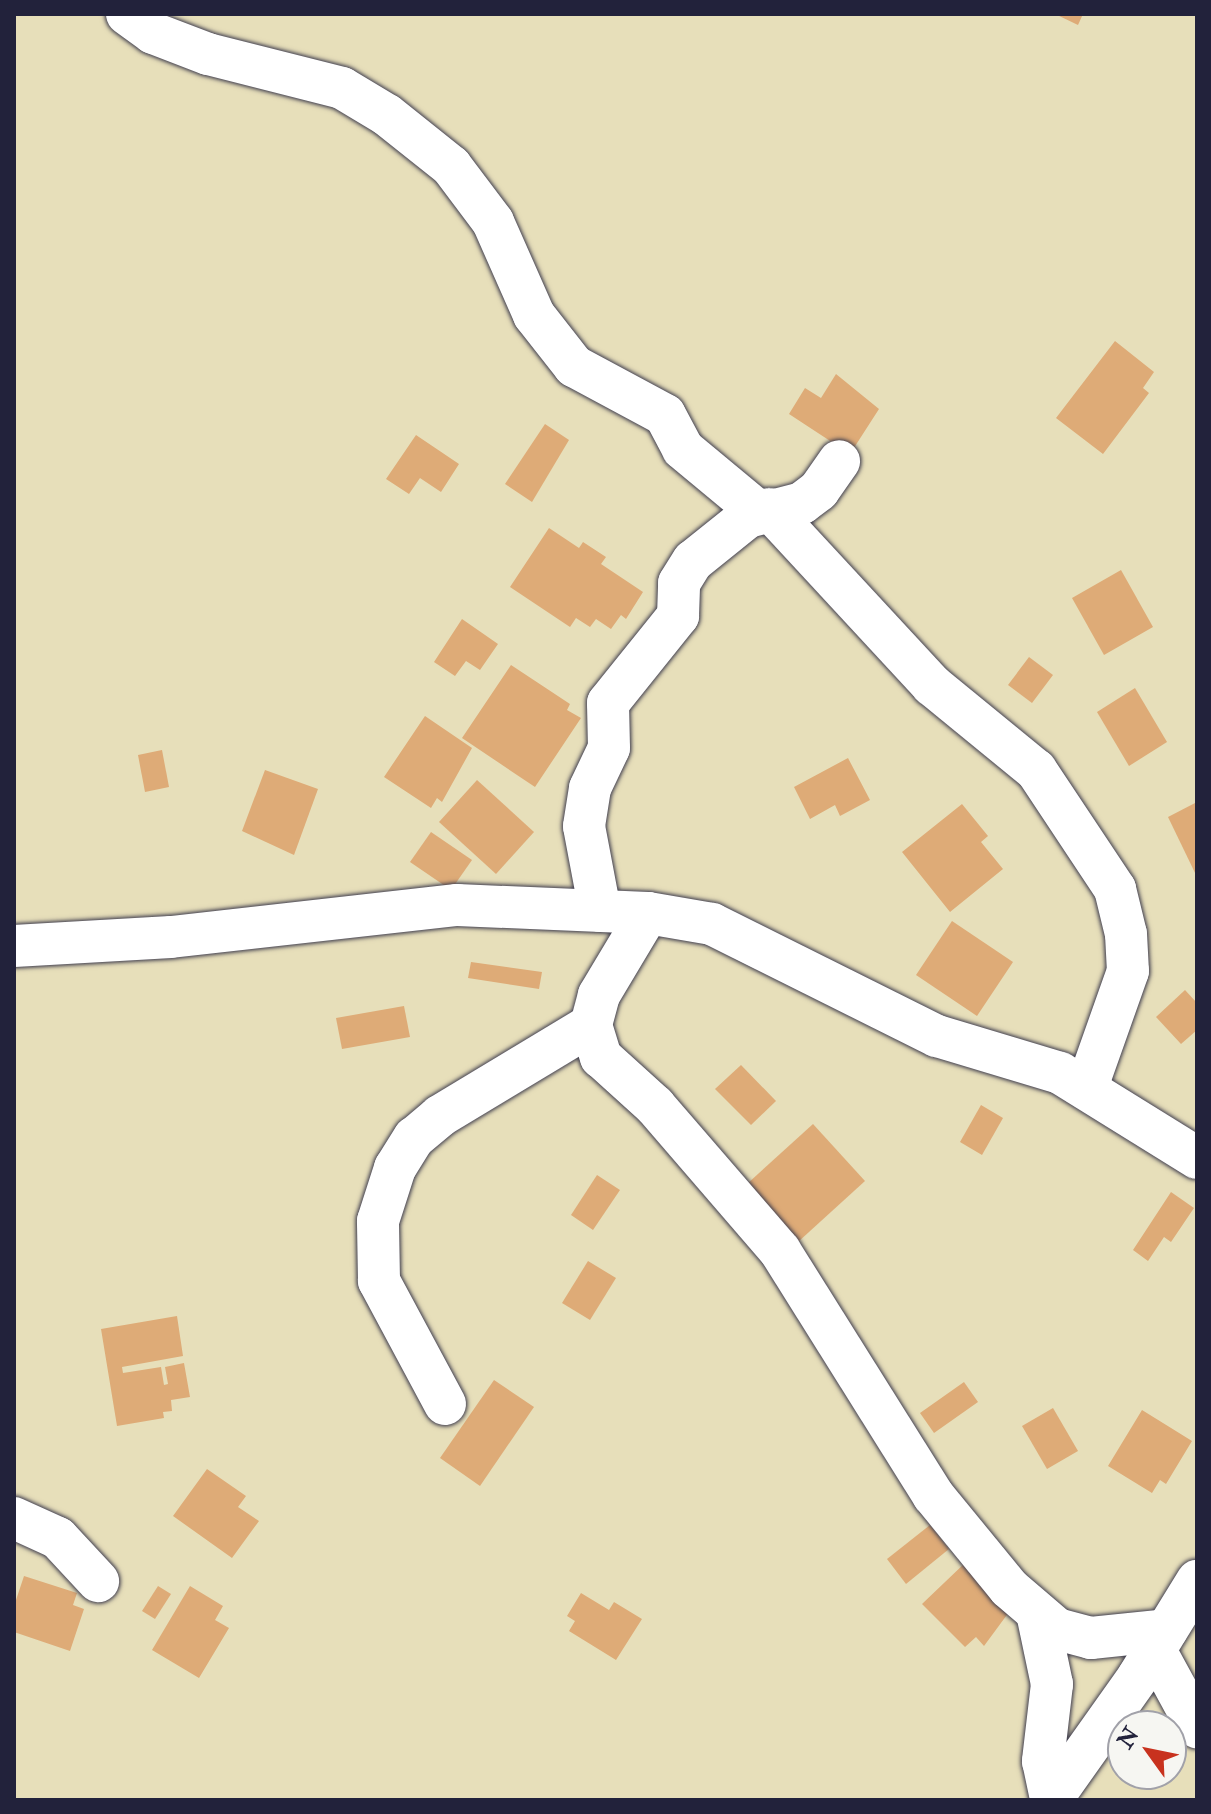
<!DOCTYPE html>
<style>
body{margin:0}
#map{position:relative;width:1211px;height:1814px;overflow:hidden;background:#e7dfba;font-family:"IM FELL Double Pica",serif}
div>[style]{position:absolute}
.building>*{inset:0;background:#deab77}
.roads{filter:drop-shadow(0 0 2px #403e4e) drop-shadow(0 0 2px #403e4e)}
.street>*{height:42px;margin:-21px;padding:0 21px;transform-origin:21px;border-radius:21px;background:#fff}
span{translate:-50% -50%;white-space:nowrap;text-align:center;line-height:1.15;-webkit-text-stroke:8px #f6f6f2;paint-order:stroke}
.frame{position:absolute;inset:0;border:16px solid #22223b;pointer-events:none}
.north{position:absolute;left:1107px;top:1710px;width:80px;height:80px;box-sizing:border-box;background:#f6f6f2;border:2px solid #a1a1a9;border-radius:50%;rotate:303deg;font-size:22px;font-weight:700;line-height:32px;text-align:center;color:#22223b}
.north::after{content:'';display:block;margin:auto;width:28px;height:36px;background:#c8321e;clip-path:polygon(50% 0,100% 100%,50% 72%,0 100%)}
</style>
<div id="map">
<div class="building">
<i style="clip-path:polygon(1055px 14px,1083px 14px,1078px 25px)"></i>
<i style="clip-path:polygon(1115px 341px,1154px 372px,1143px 388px,1149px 393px,1103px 454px,1056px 418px)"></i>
<i style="clip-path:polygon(836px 374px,879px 409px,850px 454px,789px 414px,805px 388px,821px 398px)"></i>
<i style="clip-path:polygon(545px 424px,569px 440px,532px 502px,505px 484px)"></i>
<i style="clip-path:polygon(416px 435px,459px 464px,441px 492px,420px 478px,409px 494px,386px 479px)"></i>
<i style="clip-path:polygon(549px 528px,579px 548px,583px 542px,606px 557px,601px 564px,643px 592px,626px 619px,621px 615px,611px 629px,596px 619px,590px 627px,576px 618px,570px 627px,510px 587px)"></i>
<i style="clip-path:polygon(1121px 570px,1153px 627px,1104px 655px,1072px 598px)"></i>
<i style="clip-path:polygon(462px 619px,498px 644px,480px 670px,466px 661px,455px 676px,434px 662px)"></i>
<i style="clip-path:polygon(1029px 657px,1053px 675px,1032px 703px,1008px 685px)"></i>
<i style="clip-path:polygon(511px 665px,570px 704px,567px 710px,581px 718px,535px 787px,462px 738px)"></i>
<i style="clip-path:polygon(1135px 688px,1167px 742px,1129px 766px,1097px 712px)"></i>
<i style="clip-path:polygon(425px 716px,472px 748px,442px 802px,437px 798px,431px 808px,384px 777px)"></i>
<i style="clip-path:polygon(162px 750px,169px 787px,145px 792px,138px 755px)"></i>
<i style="clip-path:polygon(848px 758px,870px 800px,840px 816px,835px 805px,810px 819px,794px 787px)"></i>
<i style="clip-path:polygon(265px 770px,318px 789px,294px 855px,242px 831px)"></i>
<i style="clip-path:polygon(477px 780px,534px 832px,496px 874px,439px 822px)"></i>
<i style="clip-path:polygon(1197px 802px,1197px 877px,1168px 817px)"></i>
<i style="clip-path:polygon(962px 804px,988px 836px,981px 842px,1003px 869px,950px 912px,902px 852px)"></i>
<i style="clip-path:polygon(431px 832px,472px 860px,451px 890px,410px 862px)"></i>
<i style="clip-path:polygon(952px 921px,1013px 962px,977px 1016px,916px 975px)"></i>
<i style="clip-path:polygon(471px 962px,542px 972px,539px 989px,468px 978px)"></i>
<i style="clip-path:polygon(1185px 990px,1197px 1003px,1197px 1030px,1181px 1044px,1156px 1017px)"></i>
<i style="clip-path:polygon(404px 1006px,410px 1037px,342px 1049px,336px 1018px)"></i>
<i style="clip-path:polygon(741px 1065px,776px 1101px,751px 1125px,715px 1089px)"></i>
<i style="clip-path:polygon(981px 1105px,1003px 1118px,982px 1155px,960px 1142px)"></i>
<i style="clip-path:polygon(813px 1124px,865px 1181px,798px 1242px,747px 1184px)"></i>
<i style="clip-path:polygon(597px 1175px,620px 1190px,593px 1230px,571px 1215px)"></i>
<i style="clip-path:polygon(1171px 1192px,1194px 1208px,1171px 1242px,1164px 1237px,1148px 1261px,1133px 1250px)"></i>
<i style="clip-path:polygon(588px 1261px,616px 1278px,590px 1320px,562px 1303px)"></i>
<i style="clip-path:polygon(177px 1316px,183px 1356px,122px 1367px,123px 1373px,161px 1367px,164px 1385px,168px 1384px,165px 1367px,184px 1363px,190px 1397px,171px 1400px,172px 1411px,163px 1412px,164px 1418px,117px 1426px,101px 1329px)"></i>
<i style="clip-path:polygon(494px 1380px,534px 1407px,480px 1486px,440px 1458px)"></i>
<i style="clip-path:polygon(964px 1382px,978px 1402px,934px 1433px,920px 1413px)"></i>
<i style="clip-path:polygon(1053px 1408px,1078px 1451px,1047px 1469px,1022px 1426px)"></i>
<i style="clip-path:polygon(1142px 1410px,1192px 1441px,1166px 1484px,1160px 1480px,1152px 1493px,1108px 1466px)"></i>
<i style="clip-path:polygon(207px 1469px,246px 1496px,238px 1507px,259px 1521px,232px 1558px,173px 1516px)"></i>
<i style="clip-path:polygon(930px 1525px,949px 1549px,906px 1584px,887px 1559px)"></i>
<i style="clip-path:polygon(967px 1561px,1012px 1608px,984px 1646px,976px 1637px,965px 1647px,922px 1604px)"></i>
<i style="clip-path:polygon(24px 1576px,77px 1593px,73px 1605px,84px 1609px,70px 1651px,14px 1632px,14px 1606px)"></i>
<i style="clip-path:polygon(158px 1586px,171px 1594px,155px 1619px,142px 1611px)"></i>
<i style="clip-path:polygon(190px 1586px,223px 1606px,215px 1620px,229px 1628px,199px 1678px,152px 1650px)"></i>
<i style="clip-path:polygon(581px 1593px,609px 1610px,614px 1602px,642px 1619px,616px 1660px,569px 1631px,575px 1621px,567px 1616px)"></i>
</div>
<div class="roads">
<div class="street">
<i style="left:127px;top:14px;width:32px;rotate:36deg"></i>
<i style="left:153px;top:33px;width:59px;rotate:20.9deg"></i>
<i style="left:208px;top:54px;width:138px;rotate:14.2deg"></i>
<i style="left:342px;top:88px;width:52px;rotate:31deg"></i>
<i style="left:387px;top:115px;width:82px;rotate:38.6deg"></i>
<i style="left:451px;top:166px;width:70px;rotate:53.1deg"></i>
<i style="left:493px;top:222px;width:102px;rotate:66.2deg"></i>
<i style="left:534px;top:315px;width:65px;rotate:51.9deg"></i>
<i style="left:574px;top:366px;width:103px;rotate:28.3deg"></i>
<i style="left:665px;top:415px;width:38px;rotate:62deg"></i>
<i style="left:683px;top:449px;width:100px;rotate:39.7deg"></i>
<i style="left:769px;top:509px;width:240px;rotate:47.2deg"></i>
<i style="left:932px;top:685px;width:134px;rotate:39.3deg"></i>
<i style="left:1036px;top:770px;width:143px;rotate:56.4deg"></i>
<i style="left:1115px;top:889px;width:46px;rotate:76.3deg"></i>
<i style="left:1126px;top:934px;width:37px;rotate:87deg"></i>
<i style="left:1128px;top:971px;width:123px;rotate:109.5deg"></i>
<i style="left:600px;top:911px;width:86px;rotate:-100.7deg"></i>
<i style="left:584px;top:826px;width:38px;rotate:-81deg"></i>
<i style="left:590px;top:788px;width:44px;rotate:-64.6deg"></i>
<i style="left:609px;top:748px;width:45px;rotate:-91.3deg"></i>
<i style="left:608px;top:703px;width:112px;rotate:-51.2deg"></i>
<i style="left:678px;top:616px;width:33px;rotate:-88deg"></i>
<i style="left:679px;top:583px;width:26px;rotate:-58deg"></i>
<i style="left:693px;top:561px;width:70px;rotate:-38.7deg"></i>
<i style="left:748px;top:517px;width:56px;rotate:-14.5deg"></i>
<i style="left:802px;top:503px;width:21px;rotate:-37deg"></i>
<i style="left:819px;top:490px;width:35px;rotate:-55deg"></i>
<i style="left:648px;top:913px;width:96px;rotate:120.9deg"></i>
<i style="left:599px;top:995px;width:31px;rotate:105deg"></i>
<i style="left:591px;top:1025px;width:34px;rotate:73deg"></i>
<i style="left:601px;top:1057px;width:73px;rotate:42.2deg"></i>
<i style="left:655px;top:1106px;width:191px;rotate:49.2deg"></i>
<i style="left:780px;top:1251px;width:288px;rotate:57.9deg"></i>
<i style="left:933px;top:1495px;width:120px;rotate:50.7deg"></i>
<i style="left:1009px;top:1588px;width:63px;rotate:40.5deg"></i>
<i style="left:1057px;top:1629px;width:35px;rotate:15deg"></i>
<i style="left:1091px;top:1638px;width:76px;rotate:-6deg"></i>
<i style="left:14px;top:946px;width:157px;rotate:-3.3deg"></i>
<i style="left:171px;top:937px;width:288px;rotate:-6.4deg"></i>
<i style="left:457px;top:905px;width:191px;rotate:2.4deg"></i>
<i style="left:648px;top:913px;width:65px;rotate:9.8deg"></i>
<i style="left:712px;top:924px;width:251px;rotate:26.5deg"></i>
<i style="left:937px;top:1036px;width:128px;rotate:16.7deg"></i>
<i style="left:1060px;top:1073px;width:161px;rotate:31.8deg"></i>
<i style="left:445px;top:1404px;width:140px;rotate:-118.2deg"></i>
<i style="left:379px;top:1281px;width:60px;rotate:-91deg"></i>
<i style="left:378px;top:1221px;width:56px;rotate:-72.2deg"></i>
<i style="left:395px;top:1168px;width:36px;rotate:-58deg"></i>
<i style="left:414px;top:1138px;width:34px;rotate:-40deg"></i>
<i style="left:440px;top:1116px;width:176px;rotate:-31.1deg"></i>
<i style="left:14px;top:1518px;width:48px;rotate:24.4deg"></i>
<i style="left:58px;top:1538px;width:59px;rotate:47.1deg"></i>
<i style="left:1037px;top:1613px;width:73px;rotate:78.1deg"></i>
<i style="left:1052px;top:1684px;width:78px;rotate:96.7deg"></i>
<i style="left:1043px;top:1761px;width:40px;rotate:78deg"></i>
<i style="left:1155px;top:1650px;width:88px;rotate:61.4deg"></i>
<i style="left:1051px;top:1800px;width:151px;rotate:-54.7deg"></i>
<i style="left:1138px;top:1677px;width:113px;rotate:-58.4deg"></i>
</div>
</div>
<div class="frame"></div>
<div class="north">N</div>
</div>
